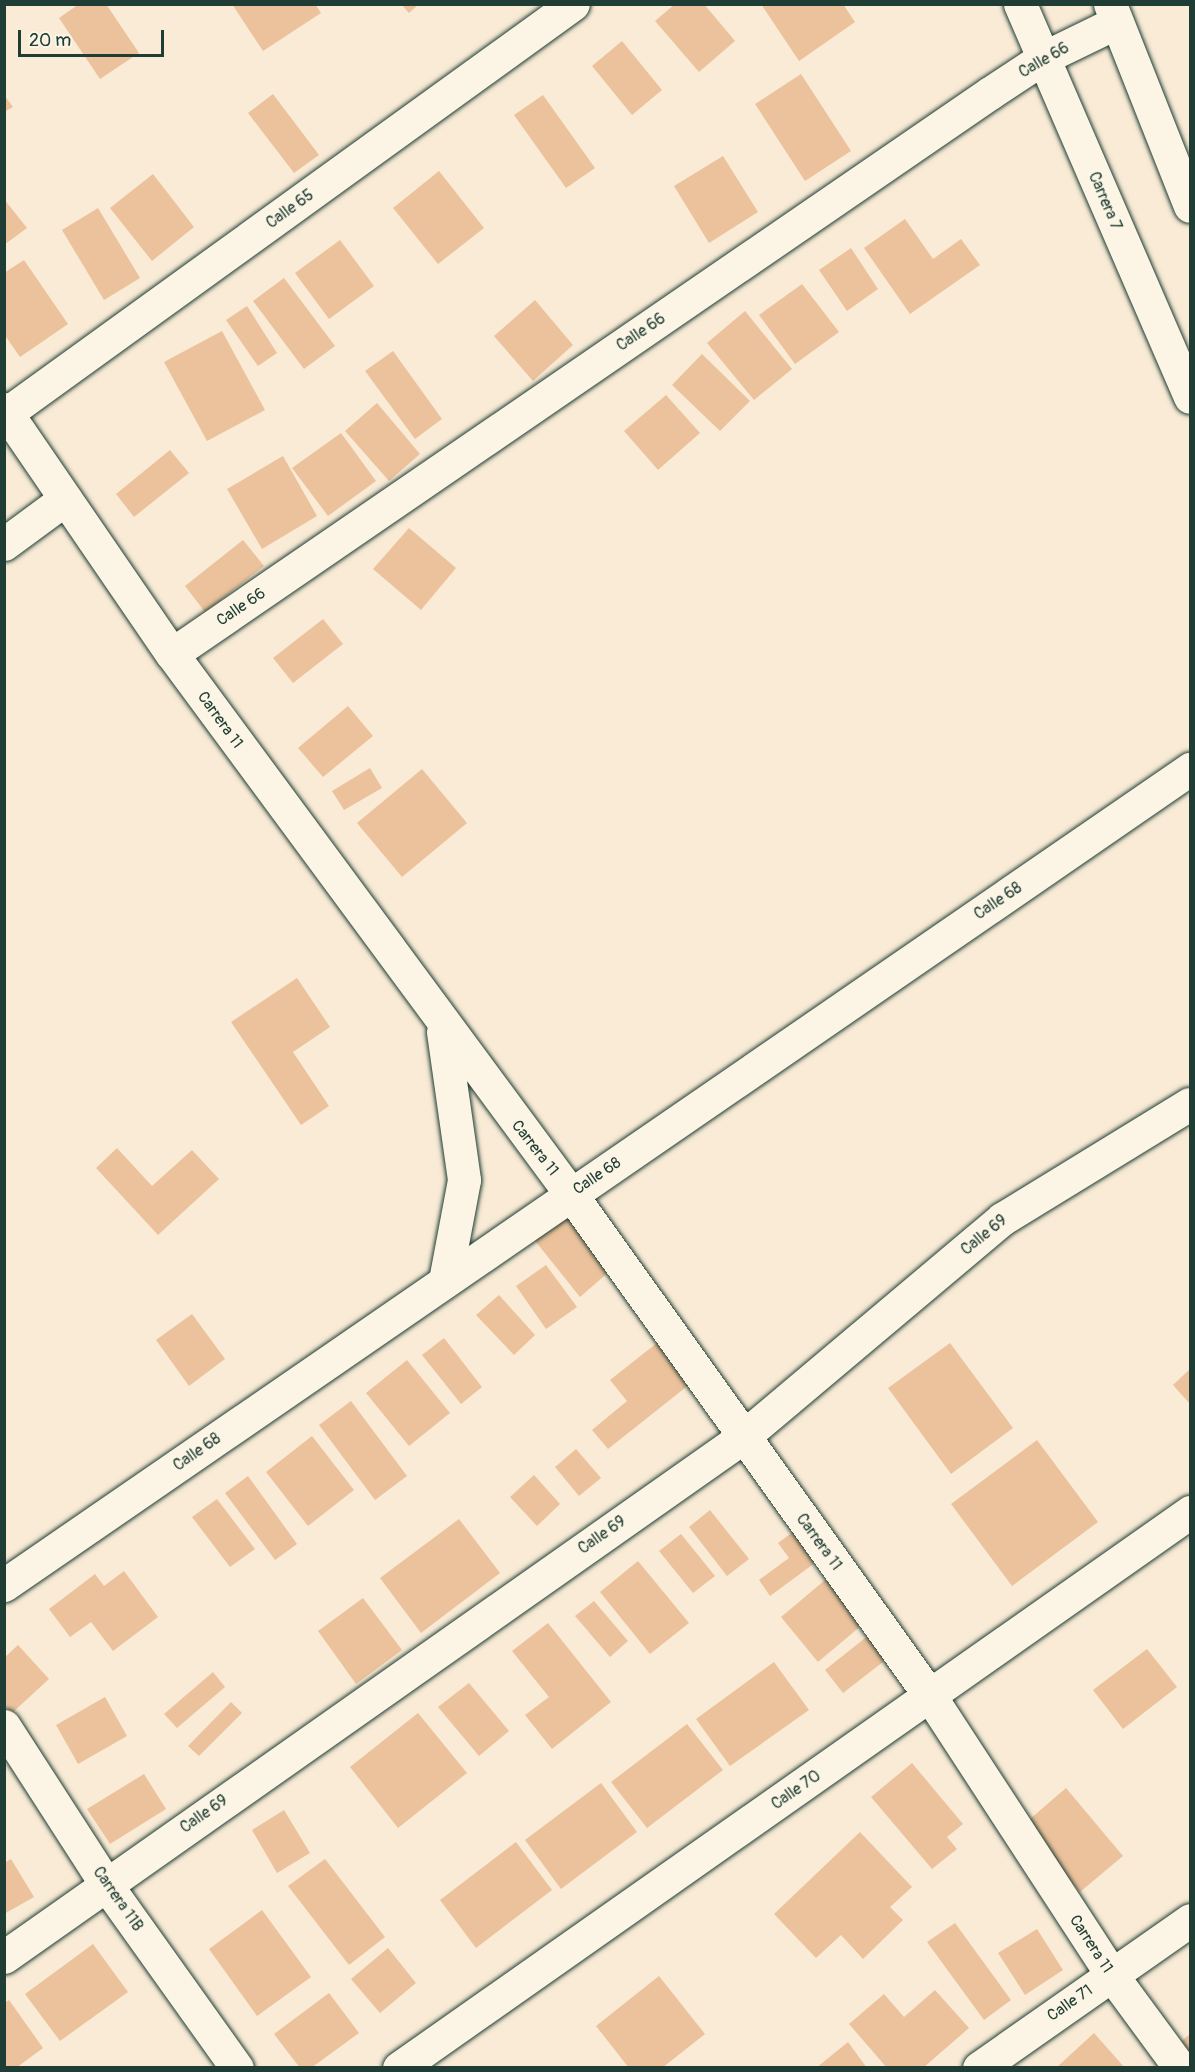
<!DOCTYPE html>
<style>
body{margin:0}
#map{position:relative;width:1195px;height:2072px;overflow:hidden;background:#f9ebd6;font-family:Pangolin,sans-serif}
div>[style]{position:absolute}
.building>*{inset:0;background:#ecc29c}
.roads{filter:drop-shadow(0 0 2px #1f3d34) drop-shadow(0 0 2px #1f3d34)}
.minor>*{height:33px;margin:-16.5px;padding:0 16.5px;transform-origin:16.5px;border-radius:16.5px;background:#fcf5e5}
.tertiary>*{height:33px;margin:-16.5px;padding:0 16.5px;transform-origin:16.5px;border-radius:16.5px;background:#fcf5e5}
span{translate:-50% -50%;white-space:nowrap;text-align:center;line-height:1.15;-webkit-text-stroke:4.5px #fcf5e5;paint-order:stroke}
.street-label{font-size:16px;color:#1f3d34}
.frame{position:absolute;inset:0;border:6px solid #1f3d34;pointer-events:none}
.scale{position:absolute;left:18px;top:30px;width:146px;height:27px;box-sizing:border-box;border:3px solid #1f3d34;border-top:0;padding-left:8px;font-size:18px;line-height:21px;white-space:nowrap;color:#1f3d34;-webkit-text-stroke:4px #fcf5e5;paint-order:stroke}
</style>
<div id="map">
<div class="building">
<i style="clip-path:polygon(79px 4px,106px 4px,139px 53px,100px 79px,59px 18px)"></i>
<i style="clip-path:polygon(232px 4px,315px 4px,321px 13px,263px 51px)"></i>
<i style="clip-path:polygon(401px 4px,419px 4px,409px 13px)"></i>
<i style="clip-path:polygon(675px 4px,704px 4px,735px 41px,699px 72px,655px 21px)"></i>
<i style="clip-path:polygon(761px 4px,843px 4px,855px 22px,799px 61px)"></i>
<i style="clip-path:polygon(622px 41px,662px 90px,632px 115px,592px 66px)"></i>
<i style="clip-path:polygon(801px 74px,851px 151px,805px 181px,755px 104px)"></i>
<i style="clip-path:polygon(273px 94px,319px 155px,294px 173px,248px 113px)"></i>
<i style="clip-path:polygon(4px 95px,13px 107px,4px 112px)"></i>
<i style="clip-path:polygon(543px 95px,595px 168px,566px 188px,514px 115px)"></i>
<i style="clip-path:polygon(723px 156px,758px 212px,709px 243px,674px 186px)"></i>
<i style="clip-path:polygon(439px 171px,484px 228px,438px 264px,393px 208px)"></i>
<i style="clip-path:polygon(153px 174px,194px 227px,152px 261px,110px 208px)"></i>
<i style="clip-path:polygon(4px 199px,27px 228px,4px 245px)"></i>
<i style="clip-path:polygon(98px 208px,140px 278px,104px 300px,62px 230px)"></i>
<i style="clip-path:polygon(905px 219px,933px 259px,961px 239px,980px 265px,910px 314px,864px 248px)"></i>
<i style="clip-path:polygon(340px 240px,374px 286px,329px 319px,295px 273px)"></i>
<i style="clip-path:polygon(851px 248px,878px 289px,847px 311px,819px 270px)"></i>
<i style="clip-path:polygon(24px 260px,68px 324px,20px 357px,4px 334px,4px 273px)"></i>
<i style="clip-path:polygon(284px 278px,335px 346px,304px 369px,253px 301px)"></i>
<i style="clip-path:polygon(802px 284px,839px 332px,795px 364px,759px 315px)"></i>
<i style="clip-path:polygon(535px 300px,573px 345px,533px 381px,494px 336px)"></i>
<i style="clip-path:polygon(247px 306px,277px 353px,258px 366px,226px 320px)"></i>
<i style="clip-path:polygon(745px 311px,792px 369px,754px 400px,707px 343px)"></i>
<i style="clip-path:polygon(222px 331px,265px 410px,207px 441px,164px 362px)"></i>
<i style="clip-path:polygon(393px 351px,442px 419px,415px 439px,365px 371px)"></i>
<i style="clip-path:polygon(702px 354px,750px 401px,720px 431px,672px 385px)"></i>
<i style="clip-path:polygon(666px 395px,700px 433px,658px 470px,624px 431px)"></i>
<i style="clip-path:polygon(377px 403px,420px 454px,389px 481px,345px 431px)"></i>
<i style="clip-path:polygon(341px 433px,376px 481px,328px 516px,292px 468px)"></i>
<i style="clip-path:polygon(170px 450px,189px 473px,134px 517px,116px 494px)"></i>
<i style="clip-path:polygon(283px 456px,317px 516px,262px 549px,227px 489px)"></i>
<i style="clip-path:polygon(409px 528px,456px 568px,421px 610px,373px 569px)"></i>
<i style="clip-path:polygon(243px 540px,264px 566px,205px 612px,185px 586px)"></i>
<i style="clip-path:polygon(323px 619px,343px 644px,293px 683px,273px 658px)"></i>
<i style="clip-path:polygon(348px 706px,373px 736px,323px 777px,298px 748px)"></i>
<i style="clip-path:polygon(370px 768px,382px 788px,344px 810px,332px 791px)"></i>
<i style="clip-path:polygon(422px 769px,467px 823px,402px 877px,357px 823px)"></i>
<i style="clip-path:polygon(297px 978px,330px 1027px,293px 1052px,329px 1106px,301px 1125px,231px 1022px)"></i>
<i style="clip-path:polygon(117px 1148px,152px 1186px,192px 1150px,219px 1179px,158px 1235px,96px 1168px)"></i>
<i style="clip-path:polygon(571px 1203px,618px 1264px,580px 1297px,532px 1237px)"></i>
<i style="clip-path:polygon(546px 1265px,577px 1307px,546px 1329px,516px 1286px)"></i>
<i style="clip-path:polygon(499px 1295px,535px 1335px,514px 1355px,476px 1315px)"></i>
<i style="clip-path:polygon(192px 1314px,225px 1359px,189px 1386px,156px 1340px)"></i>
<i style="clip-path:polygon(444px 1338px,482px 1387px,461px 1404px,422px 1355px)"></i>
<i style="clip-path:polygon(662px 1339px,695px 1380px,608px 1449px,592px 1430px,627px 1401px,610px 1380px)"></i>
<i style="clip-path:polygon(950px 1343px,1013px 1428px,951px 1474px,888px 1388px)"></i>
<i style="clip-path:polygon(407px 1360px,450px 1413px,409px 1446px,366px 1393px)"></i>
<i style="clip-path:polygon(1190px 1369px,1190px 1404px,1173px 1385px)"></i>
<i style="clip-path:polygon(351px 1401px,407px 1476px,375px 1500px,319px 1425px)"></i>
<i style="clip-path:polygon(312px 1436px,354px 1490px,308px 1526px,266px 1472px)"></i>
<i style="clip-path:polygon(1037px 1440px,1098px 1522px,1012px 1586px,951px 1504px)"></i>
<i style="clip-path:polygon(576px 1449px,601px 1478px,579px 1496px,555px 1467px)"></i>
<i style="clip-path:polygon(534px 1475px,560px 1504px,537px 1526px,510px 1497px)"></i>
<i style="clip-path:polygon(248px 1476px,297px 1544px,275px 1560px,225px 1493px)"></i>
<i style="clip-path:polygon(217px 1499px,255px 1549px,230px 1567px,192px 1517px)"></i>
<i style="clip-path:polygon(710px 1510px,749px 1559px,727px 1576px,689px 1527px)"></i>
<i style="clip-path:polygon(459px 1519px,500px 1573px,421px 1633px,380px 1578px)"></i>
<i style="clip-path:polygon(801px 1526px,823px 1557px,770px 1596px,759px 1580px,789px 1558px,778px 1543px)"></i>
<i style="clip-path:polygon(681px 1534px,715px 1576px,693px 1593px,659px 1551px)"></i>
<i style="clip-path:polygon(638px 1561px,689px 1623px,650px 1654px,600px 1592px)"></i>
<i style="clip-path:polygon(124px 1571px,158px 1617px,113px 1651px,91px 1622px,70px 1637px,49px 1609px,95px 1574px,104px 1586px)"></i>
<i style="clip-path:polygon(831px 1575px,868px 1620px,818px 1662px,781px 1617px)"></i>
<i style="clip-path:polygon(363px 1598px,402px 1650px,356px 1684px,318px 1631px)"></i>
<i style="clip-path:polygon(594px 1601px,628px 1641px,610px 1657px,575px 1616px)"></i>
<i style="clip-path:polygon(548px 1623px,611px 1702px,552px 1749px,525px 1715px,549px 1697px,512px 1651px)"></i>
<i style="clip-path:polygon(870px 1634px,888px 1658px,843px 1693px,825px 1670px)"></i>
<i style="clip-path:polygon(18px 1645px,49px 1679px,12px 1713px,4px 1705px,4px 1658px)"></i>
<i style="clip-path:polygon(1147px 1649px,1177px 1687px,1123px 1729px,1093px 1690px)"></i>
<i style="clip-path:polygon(774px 1662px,809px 1710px,730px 1766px,696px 1719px)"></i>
<i style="clip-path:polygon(213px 1672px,225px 1687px,177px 1728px,164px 1714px)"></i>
<i style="clip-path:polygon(469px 1683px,509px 1731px,479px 1756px,438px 1707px)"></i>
<i style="clip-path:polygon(105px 1697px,127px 1736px,78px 1764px,56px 1725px)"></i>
<i style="clip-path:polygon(231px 1702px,242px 1713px,199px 1756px,188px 1746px)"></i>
<i style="clip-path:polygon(418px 1713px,467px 1773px,398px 1828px,350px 1767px)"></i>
<i style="clip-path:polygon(687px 1724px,723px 1770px,647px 1828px,611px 1782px)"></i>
<i style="clip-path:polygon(912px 1763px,963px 1824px,947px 1837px,957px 1849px,932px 1869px,871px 1797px)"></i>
<i style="clip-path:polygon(144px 1774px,166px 1809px,110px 1844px,87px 1809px)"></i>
<i style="clip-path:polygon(601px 1783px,637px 1832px,561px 1889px,525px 1840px)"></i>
<i style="clip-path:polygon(1066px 1788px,1123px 1856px,1080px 1892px,1023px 1825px)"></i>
<i style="clip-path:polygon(284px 1810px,310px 1853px,277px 1873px,252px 1830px)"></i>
<i style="clip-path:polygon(860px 1832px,912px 1887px,890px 1907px,903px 1920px,863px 1959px,841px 1935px,816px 1958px,774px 1914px)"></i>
<i style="clip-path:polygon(516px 1842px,552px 1890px,476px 1948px,440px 1900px)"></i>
<i style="clip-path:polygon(11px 1859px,34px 1897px,4px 1914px,4px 1863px)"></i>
<i style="clip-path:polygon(325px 1859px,385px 1937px,349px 1965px,288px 1886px)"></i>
<i style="clip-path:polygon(262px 1910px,311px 1977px,257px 2016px,209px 1949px)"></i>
<i style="clip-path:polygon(955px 1923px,1011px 2000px,984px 2020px,927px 1942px)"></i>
<i style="clip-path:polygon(1037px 1929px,1063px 1970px,1025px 1995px,998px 1953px)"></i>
<i style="clip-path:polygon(93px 1944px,128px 1992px,60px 2041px,25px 1994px)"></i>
<i style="clip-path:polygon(388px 1948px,416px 1983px,380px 2013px,351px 1979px)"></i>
<i style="clip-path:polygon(659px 1976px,705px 2034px,662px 2068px,629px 2068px,596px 2026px)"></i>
<i style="clip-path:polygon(935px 1990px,969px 2028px,923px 2068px,887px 2068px,849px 2024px,884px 1994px,904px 2017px)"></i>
<i style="clip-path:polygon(329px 1993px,359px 2033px,311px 2068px,300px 2068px,274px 2034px)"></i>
<i style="clip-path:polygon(9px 2000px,43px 2048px,16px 2068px,4px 2066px,4px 2003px)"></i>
<i style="clip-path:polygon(1094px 2033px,1125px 2068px,1056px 2068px)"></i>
<i style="clip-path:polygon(1190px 2034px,1190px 2062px,1177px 2045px)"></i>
<i style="clip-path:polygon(848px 2042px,867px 2068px,816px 2068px)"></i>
</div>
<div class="roads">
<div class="minor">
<i style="left:4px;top:409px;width:297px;rotate:55.6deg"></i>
<i style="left:172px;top:654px;width:670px;rotate:53.56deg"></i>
<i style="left:570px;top:1193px;width:619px;rotate:54.41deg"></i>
<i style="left:930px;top:1696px;width:332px;rotate:56.9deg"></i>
<i style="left:1111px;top:1974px;width:117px;rotate:53.7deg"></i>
<i style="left:7px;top:413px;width:698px;rotate:-35.85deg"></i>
<i style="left:4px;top:544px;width:76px;rotate:-36.4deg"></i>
<i style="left:172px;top:654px;width:992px;rotate:-34.44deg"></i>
<i style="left:990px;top:93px;width:64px;rotate:-33.4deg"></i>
<i style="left:1043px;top:58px;width:82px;rotate:-25.9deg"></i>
<i style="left:443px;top:1032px;width:149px;rotate:81.9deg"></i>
<i style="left:464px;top:1180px;width:103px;rotate:100.7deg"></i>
<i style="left:4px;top:1585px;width:1440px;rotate:-34.53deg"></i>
<i style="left:4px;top:1726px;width:187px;rotate:57.2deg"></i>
<i style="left:105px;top:1883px;width:227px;rotate:54.5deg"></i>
<i style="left:4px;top:1957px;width:904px;rotate:-35.13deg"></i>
<i style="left:743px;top:1437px;width:339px;rotate:-40.1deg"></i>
<i style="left:1002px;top:1219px;width:220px;rotate:-31.5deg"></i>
<i style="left:399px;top:2068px;width:967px;rotate:-35.1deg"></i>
<i style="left:979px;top:2068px;width:258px;rotate:-35deg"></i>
</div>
<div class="tertiary">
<i style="left:1020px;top:4px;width:428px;rotate:66.6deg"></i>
<i style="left:1110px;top:4px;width:217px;rotate:68.4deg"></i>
</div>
</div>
<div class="street-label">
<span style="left:1044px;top:60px;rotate:-30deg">Calle 66</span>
<span style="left:1105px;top:201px;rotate:67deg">Carrera 7</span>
<span style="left:290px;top:209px;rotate:-36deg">Calle 65</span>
<span style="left:641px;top:332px;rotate:-34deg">Calle 66</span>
<span style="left:241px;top:607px;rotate:-34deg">Calle 66</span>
<span style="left:220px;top:720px;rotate:54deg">Carrera 11</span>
<span style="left:998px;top:901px;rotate:-34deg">Calle 68</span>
<span style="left:535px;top:1148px;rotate:52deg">Carrera 11</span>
<span style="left:597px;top:1176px;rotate:-34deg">Calle 68</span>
<span style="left:984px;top:1235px;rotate:-39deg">Calle 69</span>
<span style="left:197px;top:1452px;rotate:-35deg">Calle 68</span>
<span style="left:602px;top:1535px;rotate:-35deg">Calle 69</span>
<span style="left:819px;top:1542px;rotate:54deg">Carrera 11</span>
<span style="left:796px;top:1790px;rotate:-35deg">Calle 70</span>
<span style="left:204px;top:1814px;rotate:-35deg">Calle 69</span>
<span style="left:118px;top:1899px;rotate:55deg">Carrera 11B</span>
<span style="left:1091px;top:1944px;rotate:57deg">Carrera 11</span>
<span style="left:1070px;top:2003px;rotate:-35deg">Calle 71</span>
</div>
<div class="frame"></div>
<div class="scale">20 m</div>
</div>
